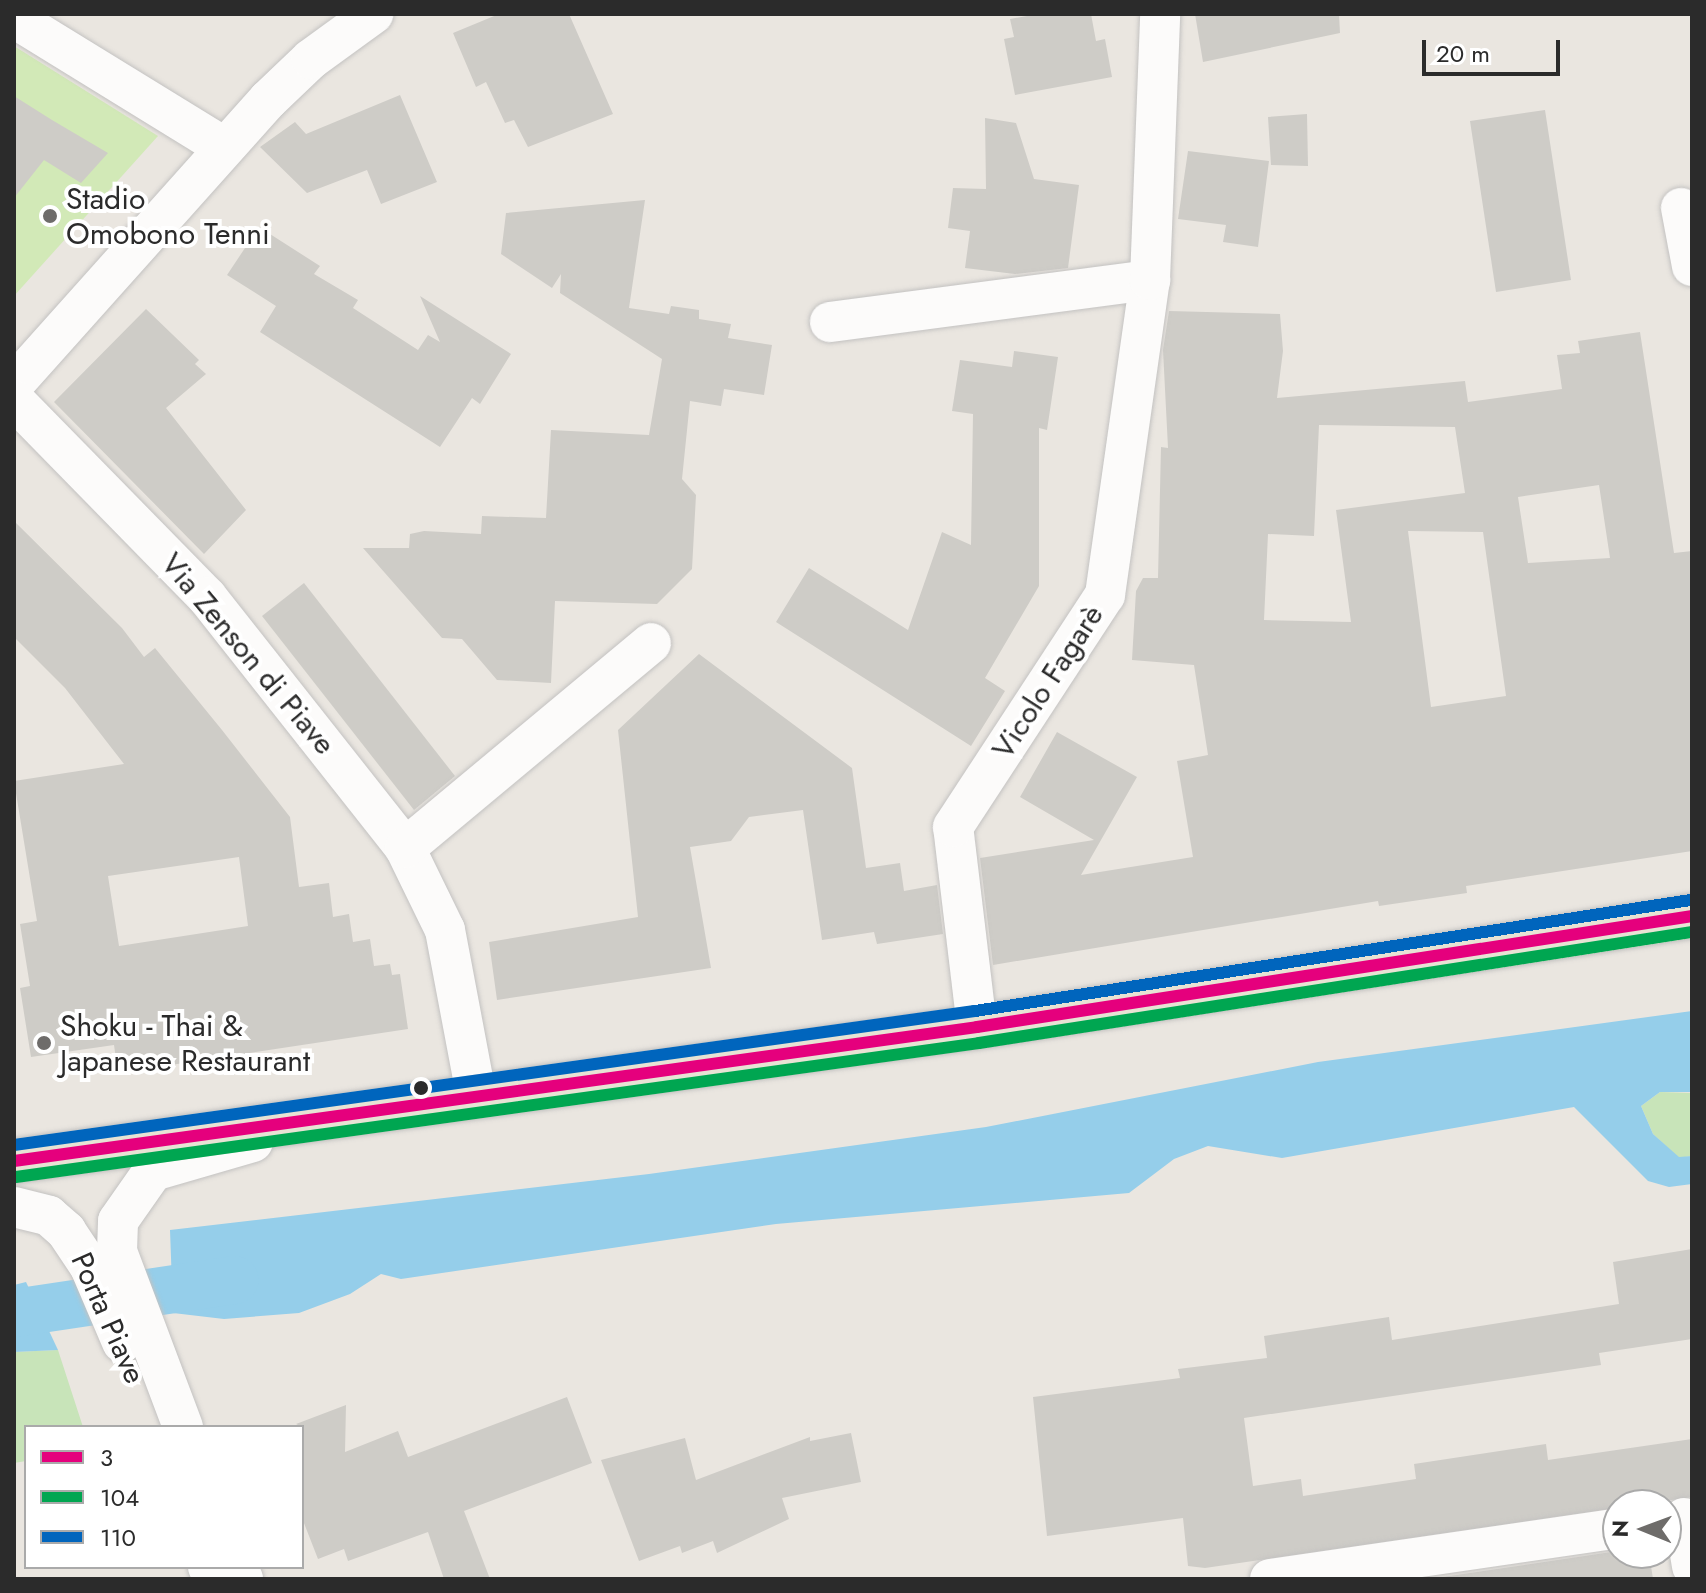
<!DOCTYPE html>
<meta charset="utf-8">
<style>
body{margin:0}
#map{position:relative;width:1706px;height:1593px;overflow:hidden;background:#eae6e0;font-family:Jost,sans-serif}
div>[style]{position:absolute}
.green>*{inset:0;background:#c8e4b9}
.pitch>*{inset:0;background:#d2e9b7}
.water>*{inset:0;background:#95ceea}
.canal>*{height:48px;margin:-24px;padding:0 24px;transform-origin:24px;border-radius:24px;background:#95ceea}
.building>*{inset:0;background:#ceccc7}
.roads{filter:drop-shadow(0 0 2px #c3c2c1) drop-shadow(0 0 2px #c3c2c1)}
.minor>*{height:40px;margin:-20px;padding:0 20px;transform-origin:20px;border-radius:20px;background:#fcfbfa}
.primary>*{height:44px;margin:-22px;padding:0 22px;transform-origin:22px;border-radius:22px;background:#e7e3d4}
.bus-1>*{height:12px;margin:-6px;padding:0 6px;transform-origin:6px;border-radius:6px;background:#e5007d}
.bus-2>*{height:12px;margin:-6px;padding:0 6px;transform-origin:6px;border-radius:6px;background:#00a651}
.bus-3>*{height:12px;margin:-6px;padding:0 6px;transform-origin:6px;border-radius:6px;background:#0065bd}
.dots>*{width:22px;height:22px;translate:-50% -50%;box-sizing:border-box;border:4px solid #fff;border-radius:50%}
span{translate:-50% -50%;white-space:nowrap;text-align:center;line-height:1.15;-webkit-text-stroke:8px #fff;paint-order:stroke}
.poi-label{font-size:30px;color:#2b2b2b}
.left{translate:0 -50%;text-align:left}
.street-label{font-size:30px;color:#2b2b2b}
.frame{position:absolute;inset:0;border:16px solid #2b2b2b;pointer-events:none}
.legend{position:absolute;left:24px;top:1425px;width:280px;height:144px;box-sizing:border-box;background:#fff;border:2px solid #aaa;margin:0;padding:10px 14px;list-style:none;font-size:24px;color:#2b2b2b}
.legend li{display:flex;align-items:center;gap:16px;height:40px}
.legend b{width:40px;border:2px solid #aaa}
.north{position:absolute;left:1602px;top:1489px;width:80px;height:80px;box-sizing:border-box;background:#fff;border:2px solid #aaa;border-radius:50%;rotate:271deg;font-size:22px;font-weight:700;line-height:32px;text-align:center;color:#2b2b2b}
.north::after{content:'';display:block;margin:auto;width:28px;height:36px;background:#6e6c6a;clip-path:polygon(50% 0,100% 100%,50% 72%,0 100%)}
.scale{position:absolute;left:1422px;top:40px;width:138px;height:36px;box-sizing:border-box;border:4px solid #2b2b2b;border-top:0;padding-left:10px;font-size:24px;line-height:28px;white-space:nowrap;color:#2b2b2b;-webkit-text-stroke:6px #fff;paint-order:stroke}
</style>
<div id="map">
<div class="green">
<i style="clip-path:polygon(1660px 1092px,1692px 1093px,1692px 1156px,1679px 1158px,1653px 1134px,1641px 1106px)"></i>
<i style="clip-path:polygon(58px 1350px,83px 1427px,26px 1427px,26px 1461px,14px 1463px,14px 1352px)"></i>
</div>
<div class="pitch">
<i style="clip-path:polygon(14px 46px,158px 136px,14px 296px)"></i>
</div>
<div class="water">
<i style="clip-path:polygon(1692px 1011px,1692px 1092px,1660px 1092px,1641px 1106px,1653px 1134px,1679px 1157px,1692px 1156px,1692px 1184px,1669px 1187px,1648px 1181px,1574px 1107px,1282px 1158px,1208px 1146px,1174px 1159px,1129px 1193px,776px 1224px,401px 1279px,381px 1274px,350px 1294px,299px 1313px,224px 1319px,173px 1313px,170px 1230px,649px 1174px,986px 1127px,1318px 1062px)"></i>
<i style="clip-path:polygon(26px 1282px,58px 1350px,14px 1352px,14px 1285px)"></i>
</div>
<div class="canal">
<i style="left:14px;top:1313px;width:223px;rotate:-8.5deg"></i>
</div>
<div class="building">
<i style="clip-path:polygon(499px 14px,569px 14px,613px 114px,528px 147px,514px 120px,505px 123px,486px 82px,476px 87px,453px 33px)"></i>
<i style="clip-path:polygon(1038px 14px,1091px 14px,1096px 41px,1105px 39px,1112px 77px,1015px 95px,1004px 39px,1014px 37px,1010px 19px)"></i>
<i style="clip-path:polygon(1195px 14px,1339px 14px,1340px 33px,1203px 62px)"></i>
<i style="clip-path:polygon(400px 95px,437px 182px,381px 204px,367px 170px,307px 193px,260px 147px,295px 122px,306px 134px)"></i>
<i style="clip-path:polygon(14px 96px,52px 120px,108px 153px,81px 183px,44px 160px,14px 198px)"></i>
<i style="clip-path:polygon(1545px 110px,1571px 280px,1496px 292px,1470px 121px)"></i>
<i style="clip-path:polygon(1307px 114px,1308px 166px,1271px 165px,1268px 117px)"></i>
<i style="clip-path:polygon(985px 118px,1016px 123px,1034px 179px,1079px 185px,1068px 268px,1015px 274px,965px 268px,970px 231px,948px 228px,953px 188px,986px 189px)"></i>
<i style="clip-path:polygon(1188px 151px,1269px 161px,1258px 247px,1223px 242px,1226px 225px,1178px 219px)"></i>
<i style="clip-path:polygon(645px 200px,629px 308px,669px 314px,671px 306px,699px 310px,699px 319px,731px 324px,728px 338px,772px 345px,764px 395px,724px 389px,721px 406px,690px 401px,682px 479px,696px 495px,692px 569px,657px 604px,555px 601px,551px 683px,497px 680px,462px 639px,442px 638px,363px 548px,409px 548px,410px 534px,424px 531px,481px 534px,482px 516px,546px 518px,551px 430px,649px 435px,662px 359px,560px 293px,561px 274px,552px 288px,501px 254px,506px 213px)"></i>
<i style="clip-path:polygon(259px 227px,320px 266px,314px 274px,358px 300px,353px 308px,418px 350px,428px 335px,440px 342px,420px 296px,511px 354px,480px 404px,472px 398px,440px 447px,260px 332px,276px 306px,227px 275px)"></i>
<i style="clip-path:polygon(146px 309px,199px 360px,195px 364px,206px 374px,166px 408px,246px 510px,204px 554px,54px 402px)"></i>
<i style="clip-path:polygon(evenodd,1169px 311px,1280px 314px,1283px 351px,1277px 398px,1465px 381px,1468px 402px,1562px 389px,1557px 355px,1580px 353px,1578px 341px,1640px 332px,1674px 553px,1692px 551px,1692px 851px,1466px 886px,1467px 893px,1379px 906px,1378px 901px,993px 965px,980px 858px,1094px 840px,1020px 797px,1057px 732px,1137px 777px,1081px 875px,1193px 857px,1177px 761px,1208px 755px,1194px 665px,1132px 660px,1136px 591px,1143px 578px,1158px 578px,1161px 447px,1168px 448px,1163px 350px,1169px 311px,1319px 425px,1455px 427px,1465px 493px,1336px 510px,1351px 622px,1264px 620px,1268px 534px,1314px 536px,1319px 425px,1169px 311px,1599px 485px,1610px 558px,1528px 563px,1518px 497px,1599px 485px,1169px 311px,1408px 531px,1483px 532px,1506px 696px,1431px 707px,1408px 531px)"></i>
<i style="clip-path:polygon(1014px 351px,1058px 357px,1047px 430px,1039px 428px,1039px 586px,985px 678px,1005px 691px,971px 746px,776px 622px,809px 568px,908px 630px,942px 532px,971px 545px,973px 414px,952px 411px,960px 360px,1012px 367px)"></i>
<i style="clip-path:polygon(evenodd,14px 521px,122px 628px,144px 657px,155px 648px,222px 730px,290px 817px,299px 887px,329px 883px,333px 917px,349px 914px,353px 942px,370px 939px,374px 966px,390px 964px,392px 975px,400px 974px,408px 1029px,118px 1073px,114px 1045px,31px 1057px,20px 988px,30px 986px,20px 924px,37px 921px,14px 781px,124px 764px,65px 688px,14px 637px,14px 521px,239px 857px,248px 926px,119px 946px,108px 876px,239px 857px)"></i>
<i style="clip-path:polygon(304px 583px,455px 776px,414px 810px,262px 616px)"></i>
<i style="clip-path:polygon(699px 654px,852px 768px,866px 868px,900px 863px,904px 891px,937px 885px,943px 934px,877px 944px,874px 932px,822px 940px,803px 810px,749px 817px,731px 841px,690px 847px,711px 968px,497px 1000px,489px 942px,638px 917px,618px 730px)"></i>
<i style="clip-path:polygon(1692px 1249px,1692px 1339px,1599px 1353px,1601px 1365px,1244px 1418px,1253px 1486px,1301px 1479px,1303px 1496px,1416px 1479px,1414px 1464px,1546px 1444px,1548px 1460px,1692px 1439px,1692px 1497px,1205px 1568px,1188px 1566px,1183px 1518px,1047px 1536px,1033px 1397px,1180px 1378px,1178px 1369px,1267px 1358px,1264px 1336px,1389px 1317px,1392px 1340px,1619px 1304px,1613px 1262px)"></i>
<i style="clip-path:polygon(567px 1397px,592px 1463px,464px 1511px,490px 1579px,444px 1579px,428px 1532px,348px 1561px,344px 1549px,318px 1559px,302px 1518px,302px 1427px,296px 1424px,346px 1405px,345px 1452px,398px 1431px,408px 1457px)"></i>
<i style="clip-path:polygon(851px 1433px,861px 1482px,782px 1498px,789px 1519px,717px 1553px,713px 1541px,682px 1553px,680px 1546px,639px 1561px,601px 1460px,685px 1438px,696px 1480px,810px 1437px,810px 1441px)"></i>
<i style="clip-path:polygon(1618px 1551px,1649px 1553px,1653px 1579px,1429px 1579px)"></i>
</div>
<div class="roads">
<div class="minor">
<i style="left:14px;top:18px;width:246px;rotate:31.6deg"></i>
<i style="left:1681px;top:208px;width:59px;rotate:79.3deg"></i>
<i style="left:830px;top:322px;width:323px;rotate:-7.5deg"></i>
<i style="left:14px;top:384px;width:381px;rotate:-48.2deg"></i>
<i style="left:268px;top:100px;width:59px;rotate:-43.6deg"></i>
<i style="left:311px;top:59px;width:77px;rotate:-36deg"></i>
<i style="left:14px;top:400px;width:276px;rotate:45.6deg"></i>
<i style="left:207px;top:597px;width:320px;rotate:51.7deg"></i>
<i style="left:405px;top:848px;width:91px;rotate:64deg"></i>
<i style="left:445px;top:930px;width:167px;rotate:79.3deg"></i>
<i style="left:405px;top:848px;width:320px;rotate:-39.8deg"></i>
<i style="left:977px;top:1027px;width:201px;rotate:-96.8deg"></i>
<i style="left:953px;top:827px;width:277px;rotate:-56.8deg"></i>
<i style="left:1105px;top:595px;width:318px;rotate:-81.9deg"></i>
<i style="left:1150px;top:280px;width:266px;rotate:-87.8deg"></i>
<i style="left:14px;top:1207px;width:36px;rotate:14deg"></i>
<i style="left:49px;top:1216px;width:23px;rotate:41deg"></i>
<i style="left:66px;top:1231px;width:43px;rotate:56.3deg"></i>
<i style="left:90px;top:1267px;width:82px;rotate:66.9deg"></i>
<i style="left:183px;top:1427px;width:188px;rotate:-110.6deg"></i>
<i style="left:117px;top:1251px;width:30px;rotate:-88deg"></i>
<i style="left:118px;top:1221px;width:61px;rotate:-55deg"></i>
<i style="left:153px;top:1171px;width:104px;rotate:-16.2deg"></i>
<i style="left:1684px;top:1518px;width:49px;rotate:80.5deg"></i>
<i style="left:208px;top:1567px;width:13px;rotate:67deg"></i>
<i style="left:238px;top:1567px;width:13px;rotate:67deg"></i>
<i style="left:1270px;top:1579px;width:352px;rotate:-8.3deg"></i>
</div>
<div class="primary">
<i style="left:14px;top:1161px;width:972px;rotate:-7.92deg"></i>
<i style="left:977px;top:1027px;width:724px;rotate:-8.82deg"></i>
</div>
</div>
<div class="bus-1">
<i style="left:14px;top:1161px;width:972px;rotate:-7.92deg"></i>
<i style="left:977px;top:1027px;width:724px;rotate:-8.82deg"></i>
</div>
<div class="bus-2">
<i style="left:16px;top:1177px;width:972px;rotate:-7.92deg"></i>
<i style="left:979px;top:1043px;width:722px;rotate:-8.85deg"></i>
</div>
<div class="bus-3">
<i style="left:14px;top:1145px;width:970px;rotate:-7.94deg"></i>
<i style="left:975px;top:1011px;width:724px;rotate:-8.82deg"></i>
</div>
<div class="dots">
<i style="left:50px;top:216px;background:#6e6c6a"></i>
<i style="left:44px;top:1043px;background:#6e6c6a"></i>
<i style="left:421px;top:1088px;background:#2b2b2b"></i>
</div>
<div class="poi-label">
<span class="left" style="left:66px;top:216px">Stadio<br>Omobono Tenni</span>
<span class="left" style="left:60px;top:1043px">Shoku - Thai &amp;<br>Japanese Restaurant</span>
</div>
<div class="street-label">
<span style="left:248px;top:654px;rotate:50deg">Via Zenson di Piave</span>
<span style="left:1048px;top:682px;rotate:-57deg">Vicolo Fagarè</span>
<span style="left:108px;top:1318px;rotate:66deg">Porta Piave</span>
</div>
<div class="frame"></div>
<ul class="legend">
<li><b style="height:10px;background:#e5007d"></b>3</li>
<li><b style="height:10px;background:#00a651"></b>104</li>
<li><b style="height:10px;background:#0065bd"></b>110</li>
</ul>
<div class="north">N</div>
<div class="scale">20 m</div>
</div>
